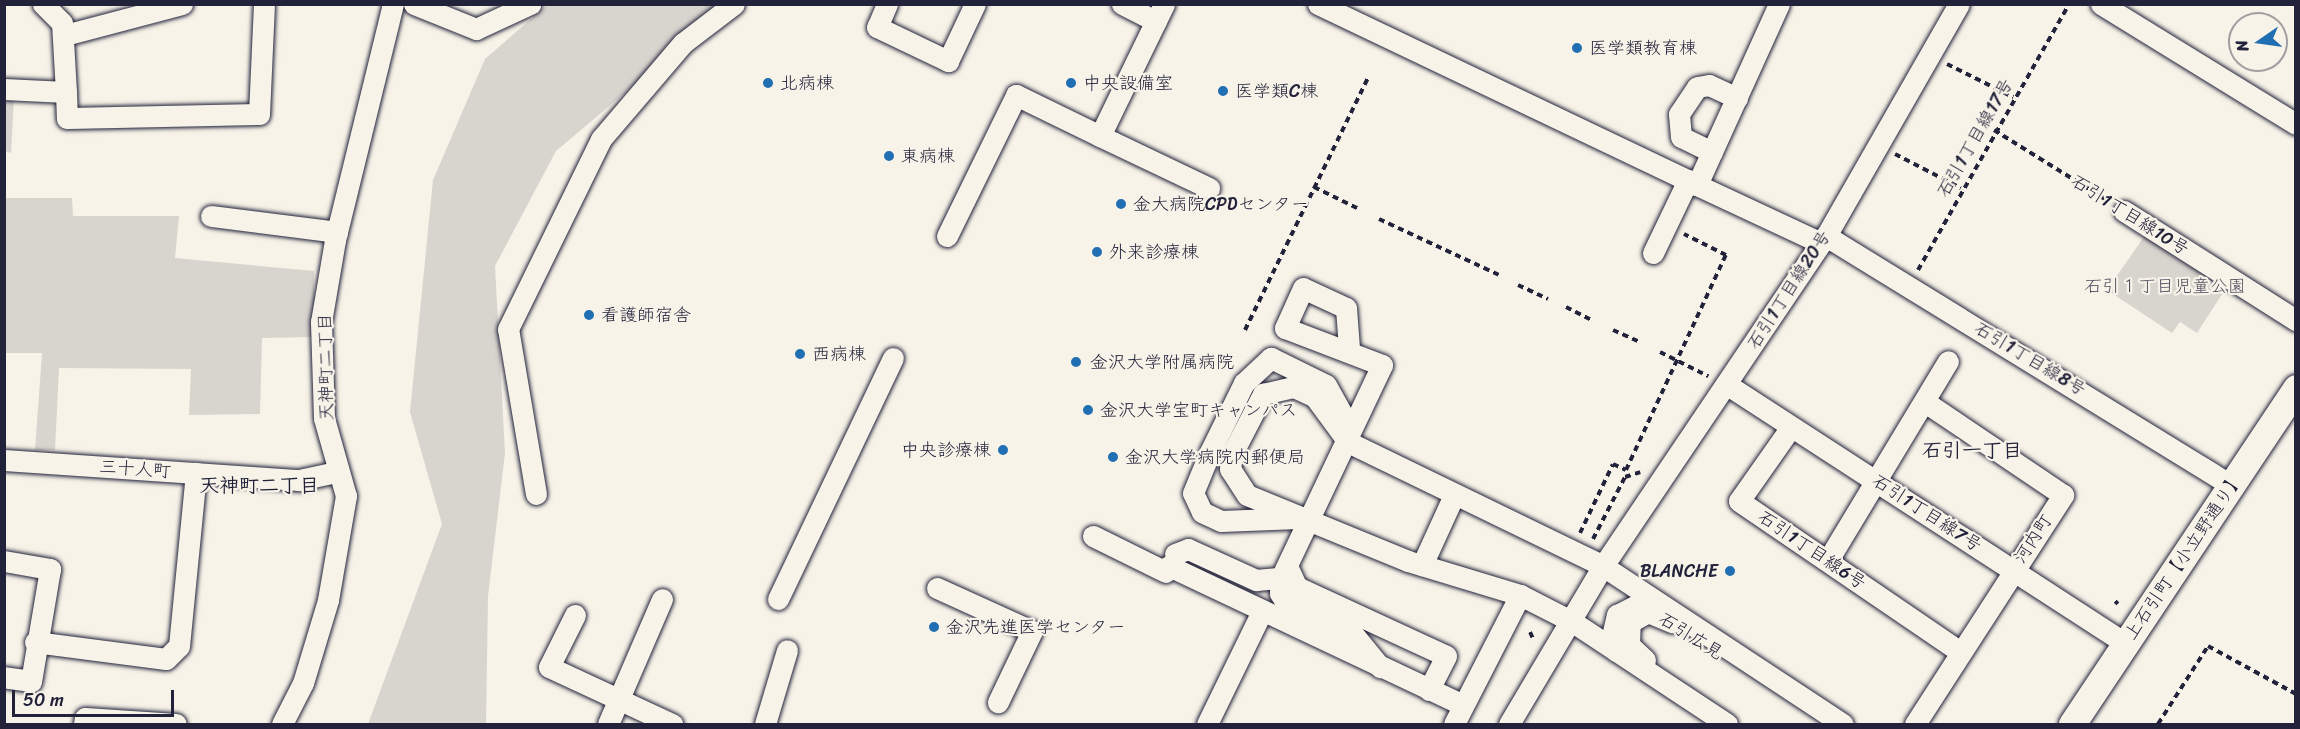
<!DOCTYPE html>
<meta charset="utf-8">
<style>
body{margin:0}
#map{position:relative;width:2300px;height:729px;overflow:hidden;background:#f7f3e8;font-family:Sriracha,"Klee One",sans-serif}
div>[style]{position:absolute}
.green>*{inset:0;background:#d8d5cf}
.path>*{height:4px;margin-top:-2px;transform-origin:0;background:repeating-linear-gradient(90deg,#22223b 0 6px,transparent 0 10.5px)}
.roads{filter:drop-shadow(0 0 2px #22223b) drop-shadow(0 0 2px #22223b)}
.minor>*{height:21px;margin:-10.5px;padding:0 10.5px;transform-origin:10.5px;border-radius:10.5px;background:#f7f3e8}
.major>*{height:27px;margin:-13.5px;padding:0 13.5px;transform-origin:13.5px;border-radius:13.5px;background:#f7f3e8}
.dots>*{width:16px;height:16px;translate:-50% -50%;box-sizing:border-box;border:3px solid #f7f3e8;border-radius:50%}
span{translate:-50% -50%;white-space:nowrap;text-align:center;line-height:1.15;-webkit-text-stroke:4.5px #f7f3e8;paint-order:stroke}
.poi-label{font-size:18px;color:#22223b}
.left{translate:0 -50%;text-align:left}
.right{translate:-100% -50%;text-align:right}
.street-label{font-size:18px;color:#22223b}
.park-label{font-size:18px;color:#504f60}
.neighbourhood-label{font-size:20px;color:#22223b;font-weight:700}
.frame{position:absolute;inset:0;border:6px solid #22223b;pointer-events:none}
.north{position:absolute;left:2228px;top:12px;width:60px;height:60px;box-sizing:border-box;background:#f7f3e8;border:2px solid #a29fa3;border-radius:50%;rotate:257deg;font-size:16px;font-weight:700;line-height:24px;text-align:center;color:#22223b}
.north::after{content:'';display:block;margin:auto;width:21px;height:27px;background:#1f6fb2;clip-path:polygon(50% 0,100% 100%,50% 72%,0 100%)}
.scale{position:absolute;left:12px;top:690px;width:162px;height:27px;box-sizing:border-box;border:3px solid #22223b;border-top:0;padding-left:8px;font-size:18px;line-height:21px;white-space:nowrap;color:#22223b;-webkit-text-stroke:4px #f7f3e8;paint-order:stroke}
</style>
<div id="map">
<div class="green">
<i style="clip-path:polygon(547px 5px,715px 5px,633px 86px,556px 151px,495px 266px,505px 453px,488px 596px,486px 724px,368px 724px,442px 524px,410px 412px,433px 180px,485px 59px)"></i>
<i style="clip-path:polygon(5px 97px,14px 98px,11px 153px,5px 151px)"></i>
<i style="clip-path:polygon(4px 158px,6px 198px,72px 198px,73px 216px,179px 216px,175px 258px,314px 271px,315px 337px,262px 338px,260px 414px,189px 415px,191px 369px,59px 368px,55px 450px,35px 450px,42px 353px,5px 353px)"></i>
<i style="clip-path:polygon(2146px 234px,2228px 285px,2197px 333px,2180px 322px,2172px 333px,2107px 290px)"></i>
</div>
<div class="path">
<i style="left:1947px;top:64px;width:74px;rotate:26.6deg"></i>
<i style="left:1994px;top:130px;width:134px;rotate:31.9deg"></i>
<i style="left:1895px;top:154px;width:74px;rotate:27.3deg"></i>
<i style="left:1314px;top:187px;width:50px;rotate:26.1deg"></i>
<i style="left:1379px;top:219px;width:132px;rotate:25deg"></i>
<i style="left:1918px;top:270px;width:306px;rotate:-60.4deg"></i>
<i style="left:1518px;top:285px;width:33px;rotate:25deg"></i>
<i style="left:1566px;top:307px;width:28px;rotate:27deg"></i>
<i style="left:1245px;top:330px;width:283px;rotate:-64deg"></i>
<i style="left:1613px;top:330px;width:30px;rotate:24deg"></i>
<i style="left:1660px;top:352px;width:54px;rotate:26.6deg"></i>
<i style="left:1580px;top:533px;width:76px;rotate:-64.4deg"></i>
<i style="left:1613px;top:464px;width:14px;rotate:25deg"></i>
<i style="left:1626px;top:470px;width:237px;rotate:-65.1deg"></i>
<i style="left:1726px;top:255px;width:47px;rotate:-153.4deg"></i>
<i style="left:1593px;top:539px;width:70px;rotate:-62.7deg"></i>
<i style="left:1625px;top:477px;width:16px;rotate:-18deg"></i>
<i style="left:2115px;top:601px;width:4px;rotate:45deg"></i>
<i style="left:1530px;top:632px;width:10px;rotate:66deg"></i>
<i style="left:2158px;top:724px;width:93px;rotate:-57.3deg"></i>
<i style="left:2208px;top:646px;width:100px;rotate:28.6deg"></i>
</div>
<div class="roads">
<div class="minor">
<i style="left:414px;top:4px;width:67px;rotate:22deg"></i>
<i style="left:476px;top:29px;width:60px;rotate:-24.8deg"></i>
<i style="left:887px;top:4px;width:25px;rotate:113deg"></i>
<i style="left:877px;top:27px;width:79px;rotate:25.6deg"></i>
<i style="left:948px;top:61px;width:63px;rotate:-64.7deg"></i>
<i style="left:1122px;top:4px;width:38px;rotate:27deg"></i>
<i style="left:1318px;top:4px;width:420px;rotate:25.5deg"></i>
<i style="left:1779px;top:4px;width:199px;rotate:114.4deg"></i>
<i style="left:1697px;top:185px;width:137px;rotate:25.1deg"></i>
<i style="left:2101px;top:4px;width:229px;rotate:31.6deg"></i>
<i style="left:65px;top:35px;width:121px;rotate:-14.8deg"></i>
<i style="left:4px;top:89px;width:62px;rotate:2.8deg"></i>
<i style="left:66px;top:92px;width:69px;rotate:-93.3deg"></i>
<i style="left:62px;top:23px;width:27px;rotate:-135deg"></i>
<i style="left:66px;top:92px;width:26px;rotate:88deg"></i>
<i style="left:67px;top:118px;width:192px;rotate:-1.2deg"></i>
<i style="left:259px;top:114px;width:110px;rotate:-87.4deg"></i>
<i style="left:1100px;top:136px;width:121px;rotate:25.5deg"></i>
<i style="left:1712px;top:152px;width:34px;rotate:-154deg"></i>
<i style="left:1681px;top:137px;width:23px;rotate:-95deg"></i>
<i style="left:1679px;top:114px;width:32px;rotate:-56deg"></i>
<i style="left:1697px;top:87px;width:12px;rotate:-9deg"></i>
<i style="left:1709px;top:85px;width:31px;rotate:25deg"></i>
<i style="left:2124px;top:211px;width:204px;rotate:32.4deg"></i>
<i style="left:211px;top:216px;width:127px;rotate:7.2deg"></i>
<i style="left:947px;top:236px;width:157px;rotate:-63.9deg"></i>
<i style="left:1016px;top:95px;width:93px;rotate:26deg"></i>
<i style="left:1100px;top:136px;width:147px;rotate:-64.1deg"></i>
<i style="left:1826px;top:236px;width:475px;rotate:31.6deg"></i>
<i style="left:1653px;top:253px;width:81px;rotate:-64.4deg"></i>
<i style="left:1349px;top:348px;width:40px;rotate:-94.3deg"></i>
<i style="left:1346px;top:308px;width:47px;rotate:-155.1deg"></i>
<i style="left:1303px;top:288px;width:44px;rotate:114.2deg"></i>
<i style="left:1285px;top:328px;width:104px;rotate:20.9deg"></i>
<i style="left:1382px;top:365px;width:236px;rotate:115.4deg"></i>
<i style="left:1281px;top:578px;width:15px;rotate:94deg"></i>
<i style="left:1280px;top:593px;width:12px;rotate:59deg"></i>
<i style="left:1286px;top:603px;width:74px;rotate:24.8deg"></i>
<i style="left:1353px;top:634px;width:43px;rotate:50.7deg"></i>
<i style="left:1726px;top:384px;width:477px;rotate:33deg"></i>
<i style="left:1791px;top:427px;width:90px;rotate:125.1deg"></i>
<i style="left:1739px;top:501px;width:266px;rotate:34.3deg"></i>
<i style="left:4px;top:460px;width:296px;rotate:3.9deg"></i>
<i style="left:299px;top:480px;width:38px;rotate:-12deg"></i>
<i style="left:536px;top:494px;width:167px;rotate:-99.6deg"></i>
<i style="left:508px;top:329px;width:212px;rotate:-63.9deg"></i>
<i style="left:601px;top:139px;width:126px;rotate:-49.5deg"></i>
<i style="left:683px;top:43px;width:64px;rotate:-37.4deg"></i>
<i style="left:1298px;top:518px;width:77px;rotate:177.8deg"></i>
<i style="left:1221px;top:521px;width:21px;rotate:-155deg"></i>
<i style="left:1202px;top:512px;width:21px;rotate:-115deg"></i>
<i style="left:1193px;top:493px;width:44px;rotate:-67.5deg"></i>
<i style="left:1210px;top:452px;width:77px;rotate:-63.8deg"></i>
<i style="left:1244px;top:383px;width:37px;rotate:-43deg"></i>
<i style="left:1271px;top:358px;width:61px;rotate:26.1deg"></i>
<i style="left:1326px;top:385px;width:39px;rotate:61deg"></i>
<i style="left:1093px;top:536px;width:81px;rotate:26.3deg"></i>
<i style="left:1175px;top:554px;width:14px;rotate:-21deg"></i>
<i style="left:1188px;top:549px;width:75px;rotate:24.5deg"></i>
<i style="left:1256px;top:580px;width:25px;rotate:-5deg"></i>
<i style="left:1828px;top:560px;width:232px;rotate:-58.9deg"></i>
<i style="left:4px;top:561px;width:47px;rotate:9.9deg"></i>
<i style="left:50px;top:569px;width:114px;rotate:99.6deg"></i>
<i style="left:31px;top:681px;width:27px;rotate:-172deg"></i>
<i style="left:1422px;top:565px;width:77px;rotate:-65.4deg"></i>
<i style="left:1169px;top:566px;width:323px;rotate:25.3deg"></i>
<i style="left:1287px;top:566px;width:23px;rotate:65deg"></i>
<i style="left:1297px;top:587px;width:164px;rotate:24.8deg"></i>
<i style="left:1446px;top:656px;width:38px;rotate:117deg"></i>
<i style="left:937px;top:588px;width:104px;rotate:24.4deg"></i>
<i style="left:1032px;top:631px;width:79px;rotate:115.6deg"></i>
<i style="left:778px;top:599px;width:267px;rotate:-64.5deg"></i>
<i style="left:575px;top:615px;width:58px;rotate:116.6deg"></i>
<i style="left:549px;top:667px;width:136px;rotate:24.9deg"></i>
<i style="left:35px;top:642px;width:132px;rotate:7.4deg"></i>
<i style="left:166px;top:659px;width:18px;rotate:-45deg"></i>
<i style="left:179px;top:646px;width:174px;rotate:-84.4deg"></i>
<i style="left:1616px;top:651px;width:16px;rotate:-105deg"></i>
<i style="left:1612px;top:636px;width:22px;rotate:-77deg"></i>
<i style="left:1617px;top:615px;width:36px;rotate:-27deg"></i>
<i style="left:1645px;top:660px;width:22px;rotate:-137deg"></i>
<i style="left:1629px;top:645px;width:23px;rotate:-88deg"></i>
<i style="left:1630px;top:622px;width:21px;rotate:-29deg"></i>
<i style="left:1648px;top:612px;width:26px;rotate:23deg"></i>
<i style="left:84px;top:724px;width:6px;rotate:-81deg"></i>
<i style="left:85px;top:718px;width:91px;rotate:3.8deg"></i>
<i style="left:282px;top:724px;width:46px;rotate:-62.9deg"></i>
<i style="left:303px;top:683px;width:87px;rotate:-73.2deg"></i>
<i style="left:328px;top:600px;width:106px;rotate:-80.2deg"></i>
<i style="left:346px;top:496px;width:81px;rotate:-105.8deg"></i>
<i style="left:324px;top:418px;width:96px;rotate:-91.8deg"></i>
<i style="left:321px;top:322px;width:83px;rotate:-80.3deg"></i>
<i style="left:335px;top:240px;width:243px;rotate:-76.2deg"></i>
<i style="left:608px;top:724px;width:136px;rotate:-66.6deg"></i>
<i style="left:765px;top:724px;width:77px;rotate:-73.4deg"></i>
<i style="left:1207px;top:724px;width:126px;rotate:-64deg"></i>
<i style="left:1454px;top:724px;width:145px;rotate:-62.9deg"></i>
<i style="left:1509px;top:724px;width:184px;rotate:-59.3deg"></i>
<i style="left:1603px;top:566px;width:398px;rotate:-56deg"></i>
<i style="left:1826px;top:236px;width:267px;rotate:-60.2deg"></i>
<i style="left:1727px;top:724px;width:185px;rotate:-146.5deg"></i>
<i style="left:1573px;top:622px;width:59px;rotate:-153deg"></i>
<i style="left:1520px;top:595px;width:117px;rotate:-163.1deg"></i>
<i style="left:1408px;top:561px;width:174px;rotate:-157.7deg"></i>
<i style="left:1247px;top:495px;width:31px;rotate:-123deg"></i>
<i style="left:1230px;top:469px;width:15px;rotate:-82deg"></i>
<i style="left:1232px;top:454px;width:68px;rotate:-62.7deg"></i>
<i style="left:1263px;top:394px;width:32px;rotate:-13deg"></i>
<i style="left:1294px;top:387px;width:23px;rotate:25deg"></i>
<i style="left:1315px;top:397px;width:56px;rotate:53.7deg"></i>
<i style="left:1348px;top:442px;width:284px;rotate:25.9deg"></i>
<i style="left:1603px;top:566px;width:287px;rotate:33.4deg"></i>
<i style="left:1915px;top:724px;width:273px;rotate:-57.1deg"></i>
<i style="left:2063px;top:495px;width:166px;rotate:-146deg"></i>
</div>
<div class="major">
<i style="left:2072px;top:724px;width:404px;rotate:-56.3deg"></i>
</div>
</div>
<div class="dots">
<i style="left:1577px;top:48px;background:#1f6fb2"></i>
<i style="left:768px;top:83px;background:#1f6fb2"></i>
<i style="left:1071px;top:83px;background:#1f6fb2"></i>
<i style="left:1223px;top:91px;background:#1f6fb2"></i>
<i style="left:889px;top:156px;background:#1f6fb2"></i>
<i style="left:1121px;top:204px;background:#1f6fb2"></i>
<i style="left:1097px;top:252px;background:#1f6fb2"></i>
<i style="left:589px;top:315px;background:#1f6fb2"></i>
<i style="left:800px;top:354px;background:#1f6fb2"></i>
<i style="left:1076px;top:362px;background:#1f6fb2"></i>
<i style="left:1088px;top:410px;background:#1f6fb2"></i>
<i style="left:1003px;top:450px;background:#1f6fb2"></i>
<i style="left:1113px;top:457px;background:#1f6fb2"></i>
<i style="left:1730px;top:571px;background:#1f6fb2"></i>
<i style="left:934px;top:627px;background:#1f6fb2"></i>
</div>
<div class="poi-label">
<span class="left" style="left:1589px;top:48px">医学類教育棟</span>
<span class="left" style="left:780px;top:83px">北病棟</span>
<span class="left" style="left:1083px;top:83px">中央設備室</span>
<span class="left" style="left:1235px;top:91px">医学類C棟</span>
<span class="left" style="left:901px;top:156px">東病棟</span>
<span class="left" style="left:1133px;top:204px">金大病院CPDセンター</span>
<span class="left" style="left:1109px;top:252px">外来診療棟</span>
<span class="left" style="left:601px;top:315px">看護師宿舎</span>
<span class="left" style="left:812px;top:354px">西病棟</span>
<span class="left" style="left:1090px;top:362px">金沢大学附属病院</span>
<span class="left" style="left:1100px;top:410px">金沢大学宝町キャンパス</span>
<span class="right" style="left:991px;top:450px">中央診療棟</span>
<span class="left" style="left:1125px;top:457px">金沢大学病院内郵便局</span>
<span class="right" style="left:1718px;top:571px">BLANCHE</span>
<span class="left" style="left:946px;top:627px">金沢先進医学センター</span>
</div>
<div class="street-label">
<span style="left:1975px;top:138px;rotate:-60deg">石引1丁目線17号</span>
<span style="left:2130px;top:215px;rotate:32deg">石引1丁目線10号</span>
<span style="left:1789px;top:290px;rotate:-57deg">石引1丁目線20号</span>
<span style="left:2030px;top:359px;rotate:31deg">石引1丁目線8号</span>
<span style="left:326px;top:367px;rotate:-91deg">天神町二丁目</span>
<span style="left:135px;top:469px;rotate:4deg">三十人町</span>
<span style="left:1927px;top:513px;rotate:33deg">石引1丁目線7号</span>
<span style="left:2033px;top:539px;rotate:-57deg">河内町</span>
<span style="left:1812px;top:550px;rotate:34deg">石引1丁目線6号</span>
<span style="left:2184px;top:556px;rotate:-56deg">上石引町【小立野通り】</span>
<span style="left:1691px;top:636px;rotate:32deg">石引広見</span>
</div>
<div class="park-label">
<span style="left:2165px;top:286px">石引１丁目児童公園</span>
</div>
<div class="neighbourhood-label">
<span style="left:1972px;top:450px">石引一丁目</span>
<span style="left:259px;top:485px">天神町二丁目</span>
</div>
<div class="frame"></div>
<div class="north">N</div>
<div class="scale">50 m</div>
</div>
